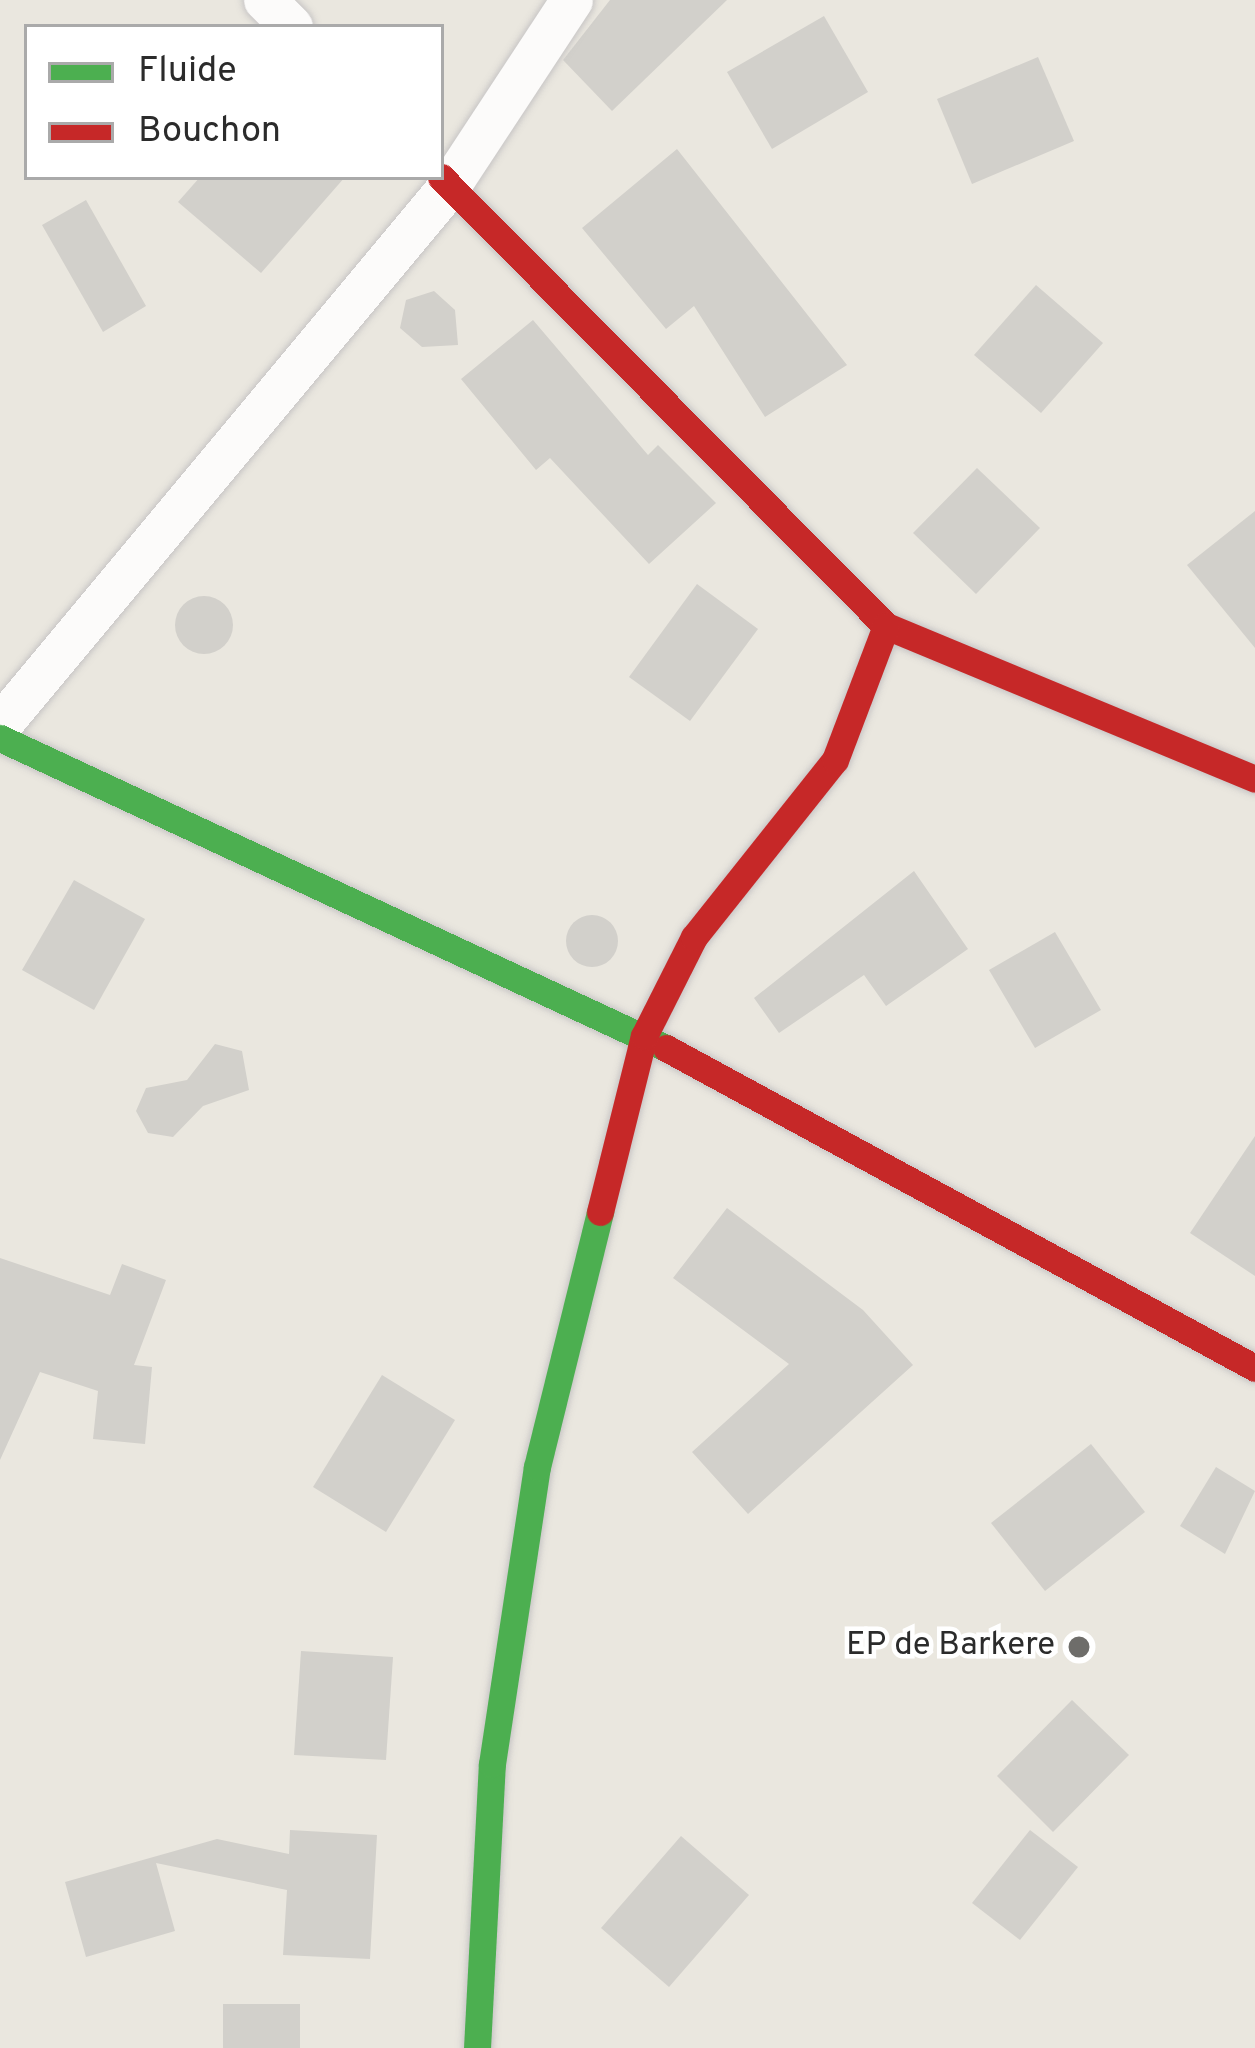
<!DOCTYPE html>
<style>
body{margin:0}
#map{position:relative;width:1255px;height:2048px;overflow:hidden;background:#eae7df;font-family:Overpass,sans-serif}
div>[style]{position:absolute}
.building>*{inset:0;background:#d2d0cb}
.round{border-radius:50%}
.roads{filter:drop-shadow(0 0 3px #c7c5c5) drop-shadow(0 0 3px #c7c5c5)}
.street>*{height:42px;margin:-21px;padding:0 21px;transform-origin:21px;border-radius:21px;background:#fcfbfa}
.fast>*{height:27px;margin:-13.5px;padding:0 13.5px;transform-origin:13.5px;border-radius:13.5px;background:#4caf50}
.jam>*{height:27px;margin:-13.5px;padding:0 13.5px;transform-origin:13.5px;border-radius:13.5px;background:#c62828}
.dots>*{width:33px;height:33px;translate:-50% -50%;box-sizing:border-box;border:6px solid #fff;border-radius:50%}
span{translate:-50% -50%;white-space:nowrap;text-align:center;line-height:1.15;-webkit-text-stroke:9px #fff;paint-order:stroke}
.poi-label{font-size:33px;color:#2b2b2b}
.right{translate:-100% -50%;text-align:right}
.legend{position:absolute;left:24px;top:24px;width:420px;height:156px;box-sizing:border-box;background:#fff;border:3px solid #aaa;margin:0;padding:15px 21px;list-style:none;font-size:36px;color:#2b2b2b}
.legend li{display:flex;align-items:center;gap:24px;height:60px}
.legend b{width:60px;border:3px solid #aaa}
</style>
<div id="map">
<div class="building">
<i style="clip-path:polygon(610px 0,727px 0,612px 111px,563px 60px)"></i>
<i style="clip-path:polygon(824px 16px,868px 92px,772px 149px,727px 72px)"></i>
<i style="clip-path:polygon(1038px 57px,1074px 141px,972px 184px,937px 99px)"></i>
<i style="clip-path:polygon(677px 149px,847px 365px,765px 417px,694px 306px,666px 329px,582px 228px)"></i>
<i style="clip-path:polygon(200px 177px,345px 177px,261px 273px,178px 202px)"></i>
<i style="clip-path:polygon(86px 200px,146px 306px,103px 332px,42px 225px)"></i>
<i style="clip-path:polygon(1036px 285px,1103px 343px,1041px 413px,974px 355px)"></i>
<i style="clip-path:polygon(434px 291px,455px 310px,458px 345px,422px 347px,400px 328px,406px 300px)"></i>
<i style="clip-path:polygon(533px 320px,648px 455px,658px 445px,716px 503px,649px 564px,550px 458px,536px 470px,461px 379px)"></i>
<i style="clip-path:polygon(977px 468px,1040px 528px,976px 594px,913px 533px)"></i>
<i style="clip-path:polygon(1255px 511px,1255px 648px,1187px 565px)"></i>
<i style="clip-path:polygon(697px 584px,758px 629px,690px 721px,629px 677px)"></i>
<i class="round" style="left:175px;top:596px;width:58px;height:58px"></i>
<i style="clip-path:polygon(914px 871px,968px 949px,886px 1006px,864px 975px,779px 1033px,754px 998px)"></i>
<i style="clip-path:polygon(74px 880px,145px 919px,94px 1010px,22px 970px)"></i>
<i class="round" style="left:566px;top:915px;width:52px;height:52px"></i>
<i style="clip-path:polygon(1055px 932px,1101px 1010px,1035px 1048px,989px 970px)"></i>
<i style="clip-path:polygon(215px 1044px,242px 1051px,249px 1090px,203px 1106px,173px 1137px,148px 1133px,136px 1111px,146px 1088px,187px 1080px)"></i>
<i style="clip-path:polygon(1255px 1136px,1255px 1276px,1190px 1233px)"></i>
<i style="clip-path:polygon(727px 1208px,863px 1310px,913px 1365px,748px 1514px,692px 1452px,789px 1364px,673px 1278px)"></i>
<i style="clip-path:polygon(0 1258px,110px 1295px,122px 1264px,166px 1280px,134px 1365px,152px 1367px,145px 1444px,93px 1439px,98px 1391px,40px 1372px,0 1460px)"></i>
<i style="clip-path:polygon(382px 1375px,455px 1420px,386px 1532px,313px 1487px)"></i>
<i style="clip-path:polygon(1091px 1444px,1145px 1512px,1045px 1591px,991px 1523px)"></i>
<i style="clip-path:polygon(1216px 1467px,1255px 1491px,1225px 1554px,1180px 1526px)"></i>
<i style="clip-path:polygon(301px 1651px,393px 1657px,386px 1760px,294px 1755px)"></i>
<i style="clip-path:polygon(1072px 1700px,1129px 1755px,1053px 1832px,997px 1776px)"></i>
<i style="clip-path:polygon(290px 1830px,377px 1835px,370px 1959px,283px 1955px,287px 1890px,156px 1863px,175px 1931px,86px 1957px,65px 1882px,217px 1839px,289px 1854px)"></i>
<i style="clip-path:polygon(1030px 1830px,1078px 1867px,1020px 1940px,972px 1903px)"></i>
<i style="clip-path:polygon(681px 1836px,749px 1895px,669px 1987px,601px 1928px)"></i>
<i style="clip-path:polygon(223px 2004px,300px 2004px,300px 2048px,223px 2048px)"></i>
</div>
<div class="roads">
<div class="street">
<i style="left:265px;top:0;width:38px;rotate:45deg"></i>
<i style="left:0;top:726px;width:703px;rotate:-50.19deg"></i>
<i style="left:450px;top:186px;width:222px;rotate:-56.7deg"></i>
</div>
<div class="fast">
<i style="left:0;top:738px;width:735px;rotate:24.96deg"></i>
<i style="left:477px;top:2048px;width:284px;rotate:-87deg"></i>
<i style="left:492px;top:1764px;width:300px;rotate:-81.4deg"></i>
<i style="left:537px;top:1467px;width:263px;rotate:-76.1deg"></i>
</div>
<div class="jam">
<i style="left:441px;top:177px;width:632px;rotate:45.26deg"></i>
<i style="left:886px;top:626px;width:399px;rotate:22.5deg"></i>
<i style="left:666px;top:1048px;width:670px;rotate:28.51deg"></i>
<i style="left:600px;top:1212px;width:181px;rotate:-76deg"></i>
<i style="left:644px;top:1036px;width:111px;rotate:-63.2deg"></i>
<i style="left:694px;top:937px;width:226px;rotate:-51.5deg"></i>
<i style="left:835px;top:760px;width:143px;rotate:-69.2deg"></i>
</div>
</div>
<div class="dots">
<i style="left:1079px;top:1647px;background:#6e6d6a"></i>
</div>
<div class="poi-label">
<span class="right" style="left:1055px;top:1647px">EP de Barkere</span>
</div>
<ul class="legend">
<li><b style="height:15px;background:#4caf50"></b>Fluide</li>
<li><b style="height:15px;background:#c62828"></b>Bouchon</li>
</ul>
</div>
